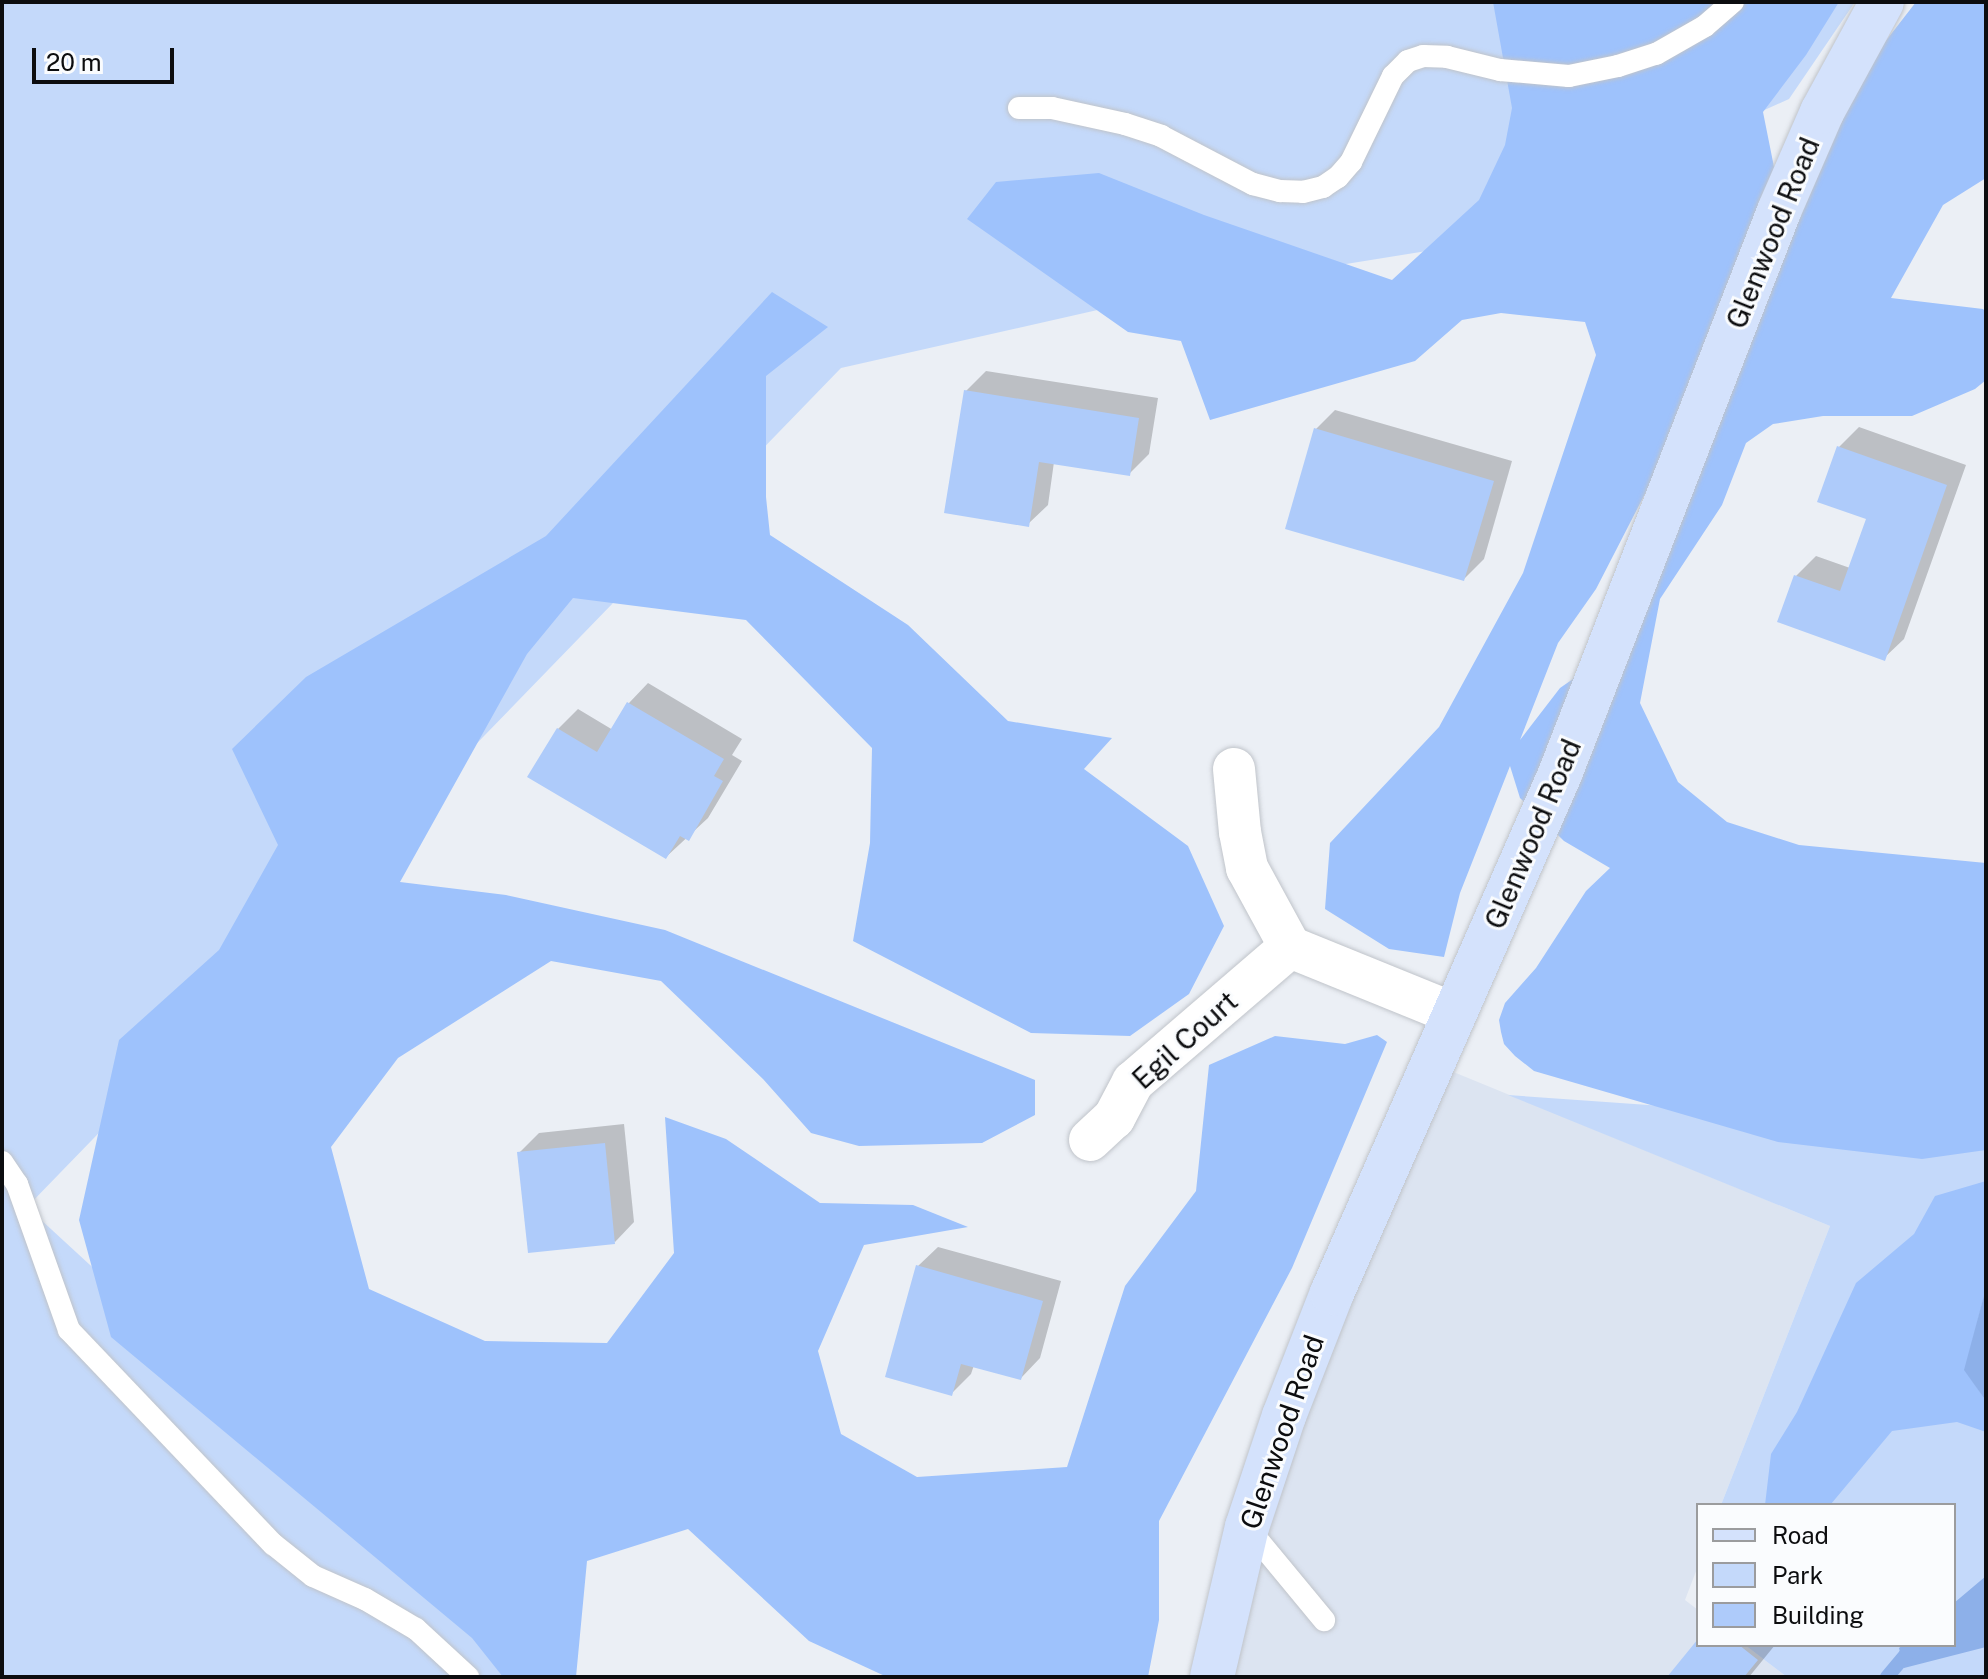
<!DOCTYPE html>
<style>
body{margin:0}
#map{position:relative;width:1988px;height:1679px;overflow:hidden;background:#ebeff5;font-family:"Public Sans",sans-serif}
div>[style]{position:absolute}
.built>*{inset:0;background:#dce4f1}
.green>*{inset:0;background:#c4d9fa}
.forest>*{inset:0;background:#9ec2fc}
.water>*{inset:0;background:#8db0e9}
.shadow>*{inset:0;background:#0003}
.stream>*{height:14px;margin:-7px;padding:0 7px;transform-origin:7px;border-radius:7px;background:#8db0e9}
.building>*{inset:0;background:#aecbfa}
.roads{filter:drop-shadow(0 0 2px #c0c4ca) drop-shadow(0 0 2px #c0c4ca)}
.service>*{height:22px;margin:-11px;padding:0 11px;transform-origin:11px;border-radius:11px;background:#fff}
.minor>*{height:42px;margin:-21px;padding:0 21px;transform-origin:21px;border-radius:21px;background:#fff}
.secondary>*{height:44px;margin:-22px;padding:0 22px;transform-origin:22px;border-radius:22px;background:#d4e2fc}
span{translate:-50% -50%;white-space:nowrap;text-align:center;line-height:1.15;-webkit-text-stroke:6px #fafcfe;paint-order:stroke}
.street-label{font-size:28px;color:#0c0d0f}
.frame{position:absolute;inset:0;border:4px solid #0c0d0f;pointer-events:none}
.legend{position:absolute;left:1696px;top:1503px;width:260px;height:144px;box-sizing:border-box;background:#fafcfe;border:2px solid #9b9c9e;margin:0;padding:10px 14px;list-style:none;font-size:24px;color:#0c0d0f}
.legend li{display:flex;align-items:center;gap:16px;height:40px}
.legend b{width:40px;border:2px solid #9b9c9e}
.scale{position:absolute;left:32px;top:48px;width:142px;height:36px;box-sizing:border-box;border:4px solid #0c0d0f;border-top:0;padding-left:10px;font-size:24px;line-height:28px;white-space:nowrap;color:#0c0d0f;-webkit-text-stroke:6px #fafcfe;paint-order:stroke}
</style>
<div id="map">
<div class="built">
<i style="clip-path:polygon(1434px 1064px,1830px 1226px,1721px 1505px,1698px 1505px,1698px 1566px,1685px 1600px,1698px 1610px,1698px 1645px,1745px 1645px,1787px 1677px,1212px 1677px)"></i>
</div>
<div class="green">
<i style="clip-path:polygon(2px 2px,1855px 2px,1789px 99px,1464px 245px,1190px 289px,841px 368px,27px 1207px,538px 1677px,2px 1677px)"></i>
<i style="clip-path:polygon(1508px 1095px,1986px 1129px,1986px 1677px,1787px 1677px,1745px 1645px,1954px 1645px,1954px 1505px,1721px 1505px,1830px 1226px)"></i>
</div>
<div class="forest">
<i style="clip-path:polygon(evenodd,1493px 2px,1839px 2px,1806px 55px,1763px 112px,1774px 167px,1881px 47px,1916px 2px,1986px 2px,1986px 178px,1943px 205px,1891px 298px,1983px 309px,1986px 312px,1986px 380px,1975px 389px,1912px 416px,1823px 416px,1773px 424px,1746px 443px,1722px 505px,1660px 599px,1640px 703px,1678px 782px,1727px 822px,1799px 845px,1986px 863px,1986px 1150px,1922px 1159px,1778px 1142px,1534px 1071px,1515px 1056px,1504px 1044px,1501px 1032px,1499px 1020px,1505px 1003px,1536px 968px,1586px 891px,1610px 868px,1564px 841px,1520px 798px,1510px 766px,1460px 893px,1444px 957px,1389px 949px,1325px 909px,1330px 843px,1439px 727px,1523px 573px,1596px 355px,1585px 322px,1501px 313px,1462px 320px,1415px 361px,1210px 420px,1181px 341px,1128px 332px,967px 219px,996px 182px,1099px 173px,1204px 215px,1392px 280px,1479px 200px,1505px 145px,1512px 108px,1493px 2px,1647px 490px,1585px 658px,1573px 679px,1560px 688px,1520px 740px,1558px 643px,1596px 589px,1647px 490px)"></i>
<i style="clip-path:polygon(772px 292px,828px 327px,766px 376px,766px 497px,770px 535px,908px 625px,1008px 721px,1112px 738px,1084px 769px,1188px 846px,1224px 926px,1189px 994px,1130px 1036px,1031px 1033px,853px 941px,870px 843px,872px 748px,746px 620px,573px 598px,527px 654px,400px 882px,506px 895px,665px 930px,1035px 1080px,1035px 1115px,982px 1143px,859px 1146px,811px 1133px,763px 1079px,661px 981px,551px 961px,398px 1058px,331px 1147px,369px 1289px,485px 1341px,607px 1343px,674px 1253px,665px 1117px,726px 1139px,820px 1203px,913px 1205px,968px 1227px,864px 1245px,818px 1351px,841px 1434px,917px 1477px,1067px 1467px,1125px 1286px,1196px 1191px,1209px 1065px,1275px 1036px,1345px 1044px,1377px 1035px,1387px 1042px,1292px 1268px,1159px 1521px,1159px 1620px,1148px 1677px,887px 1677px,809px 1641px,688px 1529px,587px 1561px,576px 1677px,503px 1677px,472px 1638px,111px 1337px,79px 1220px,119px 1040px,219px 950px,278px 845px,232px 749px,306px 677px,546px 536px)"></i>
<i style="clip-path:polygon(1986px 1181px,1986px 1288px,1965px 1370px,1986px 1401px,1986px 1432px,1957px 1422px,1892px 1431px,1831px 1504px,1765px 1505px,1771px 1454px,1797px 1412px,1856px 1283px,1914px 1234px,1935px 1196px)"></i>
</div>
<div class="water">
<i style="clip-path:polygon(1986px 1288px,1986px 1401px,1964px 1370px)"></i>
<i style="clip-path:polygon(1986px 1576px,1986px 1647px,1904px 1668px,1899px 1648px,1903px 1645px,1954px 1645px,1954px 1603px)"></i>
</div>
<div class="shadow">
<i style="clip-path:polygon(986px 371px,1158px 398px,1149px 454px,1129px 474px,1054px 462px,1048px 505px,1028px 524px,966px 391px)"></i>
<i style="clip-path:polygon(1335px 410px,1512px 461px,1484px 559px,1464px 579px,1316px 429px)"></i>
<i style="clip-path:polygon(1859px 427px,1966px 465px,1904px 639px,1884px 658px,1796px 576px,1816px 556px,1850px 568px,1869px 518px,1820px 500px,1839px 447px)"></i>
<i style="clip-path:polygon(648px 683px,742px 739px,732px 755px,742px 761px,708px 818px,666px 857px,558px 729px,578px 709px,613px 730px,629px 703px)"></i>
<i style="clip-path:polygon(624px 1124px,634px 1222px,615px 1242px,519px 1153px,539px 1133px)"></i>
<i style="clip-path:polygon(938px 1247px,1061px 1281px,1040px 1358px,1021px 1378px,974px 1365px,971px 1374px,951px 1394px,918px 1266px)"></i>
<i style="clip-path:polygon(1698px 1642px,1698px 1645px,1775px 1645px,1749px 1677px,1670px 1677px)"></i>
</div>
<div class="stream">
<i style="left:1887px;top:1677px;width:30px;rotate:-50deg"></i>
<i style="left:1906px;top:1654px;width:19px;rotate:-28deg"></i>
</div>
<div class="building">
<i style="clip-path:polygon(964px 390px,1139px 418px,1130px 476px,1039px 462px,1029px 527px,944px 513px)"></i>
<i style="clip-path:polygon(1314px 428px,1494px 481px,1464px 581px,1285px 529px)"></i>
<i style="clip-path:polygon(1837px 446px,1947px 485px,1885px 661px,1777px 622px,1794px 575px,1840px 591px,1866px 519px,1817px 502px)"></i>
<i style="clip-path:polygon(627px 702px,724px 759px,714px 776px,723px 781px,689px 841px,680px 836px,666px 859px,527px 777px,557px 728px,597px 752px)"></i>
<i style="clip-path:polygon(605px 1143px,615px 1244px,528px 1253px,517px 1152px)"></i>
<i style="clip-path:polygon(916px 1265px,1043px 1301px,1021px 1380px,961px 1364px,952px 1396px,885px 1377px)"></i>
<i style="clip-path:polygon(1698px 1639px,1698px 1645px,1739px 1645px,1758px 1660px,1744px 1677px,1667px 1677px)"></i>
</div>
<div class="roads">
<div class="service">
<i style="left:1019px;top:108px;width:33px"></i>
<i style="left:1052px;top:108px;width:75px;rotate:12.4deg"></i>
<i style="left:1125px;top:124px;width:38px;rotate:18deg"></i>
<i style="left:1161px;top:136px;width:104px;rotate:27.6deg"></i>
<i style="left:1253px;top:184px;width:28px;rotate:15deg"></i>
<i style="left:1280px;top:191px;width:23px;rotate:2deg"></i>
<i style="left:1303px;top:192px;width:21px;rotate:-14deg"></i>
<i style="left:1323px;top:187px;width:18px;rotate:-34deg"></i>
<i style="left:1338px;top:177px;width:20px;rotate:-49deg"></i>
<i style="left:1351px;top:162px;width:96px;rotate:-64deg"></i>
<i style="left:1393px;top:76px;width:21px;rotate:-45deg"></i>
<i style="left:1408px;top:61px;width:16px;rotate:-18deg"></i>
<i style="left:1423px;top:56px;width:24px;rotate:2deg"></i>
<i style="left:1447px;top:57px;width:55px;rotate:13.8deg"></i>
<i style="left:1500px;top:70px;width:69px;rotate:5deg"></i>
<i style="left:1569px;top:76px;width:50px;rotate:-11.5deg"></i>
<i style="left:1618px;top:66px;width:40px;rotate:-18deg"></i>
<i style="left:1656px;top:54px;width:56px;rotate:-29.7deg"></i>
<i style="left:1705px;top:26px;width:37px;rotate:-41deg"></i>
<i style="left:2px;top:1162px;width:27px;rotate:56deg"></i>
<i style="left:17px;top:1184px;width:155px;rotate:70.4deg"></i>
<i style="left:69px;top:1330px;width:296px;rotate:46.4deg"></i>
<i style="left:273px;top:1544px;width:51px;rotate:38.7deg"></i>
<i style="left:313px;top:1576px;width:57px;rotate:23.9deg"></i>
<i style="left:365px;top:1599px;width:59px;rotate:30.5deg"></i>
<i style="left:416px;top:1629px;width:71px;rotate:42.7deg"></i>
<i style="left:1247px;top:1527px;width:121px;rotate:50.4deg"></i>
</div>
<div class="minor">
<i style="left:1234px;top:769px;width:63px;rotate:84.6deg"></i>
<i style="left:1240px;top:832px;width:37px;rotate:79deg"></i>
<i style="left:1247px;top:868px;width:90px;rotate:61.4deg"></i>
<i style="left:1290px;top:947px;width:178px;rotate:22.1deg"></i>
<i style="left:1090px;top:1140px;width:33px;rotate:-43deg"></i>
<i style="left:1114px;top:1118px;width:41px;rotate:-62.2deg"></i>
<i style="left:1133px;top:1082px;width:207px;rotate:-40.7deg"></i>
</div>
<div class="secondary">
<i style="left:1212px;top:1677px;width:154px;rotate:-76.9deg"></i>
<i style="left:1247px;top:1527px;width:117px;rotate:-71.6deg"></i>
<i style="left:1284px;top:1416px;width:132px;rotate:-68.7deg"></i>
<i style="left:1332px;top:1293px;width:567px;rotate:-66.28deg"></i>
<i style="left:1560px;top:774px;width:604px;rotate:-68.74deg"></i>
<i style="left:1779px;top:211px;width:108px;rotate:-66.5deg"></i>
<i style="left:1822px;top:112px;width:125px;rotate:-61.4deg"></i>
</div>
</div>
<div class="street-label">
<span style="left:1773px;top:233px;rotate:-68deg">Glenwood Road</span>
<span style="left:1533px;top:834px;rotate:-67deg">Glenwood Road</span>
<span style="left:1185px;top:1040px;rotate:-42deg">Egil Court</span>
<span style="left:1282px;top:1432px;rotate:-71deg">Glenwood Road</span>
</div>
<div class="frame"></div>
<ul class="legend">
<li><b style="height:10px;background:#d4e2fc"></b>Road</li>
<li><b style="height:22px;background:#c4d9fa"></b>Park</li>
<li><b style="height:22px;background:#aecbfa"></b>Building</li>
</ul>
<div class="scale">20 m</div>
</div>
